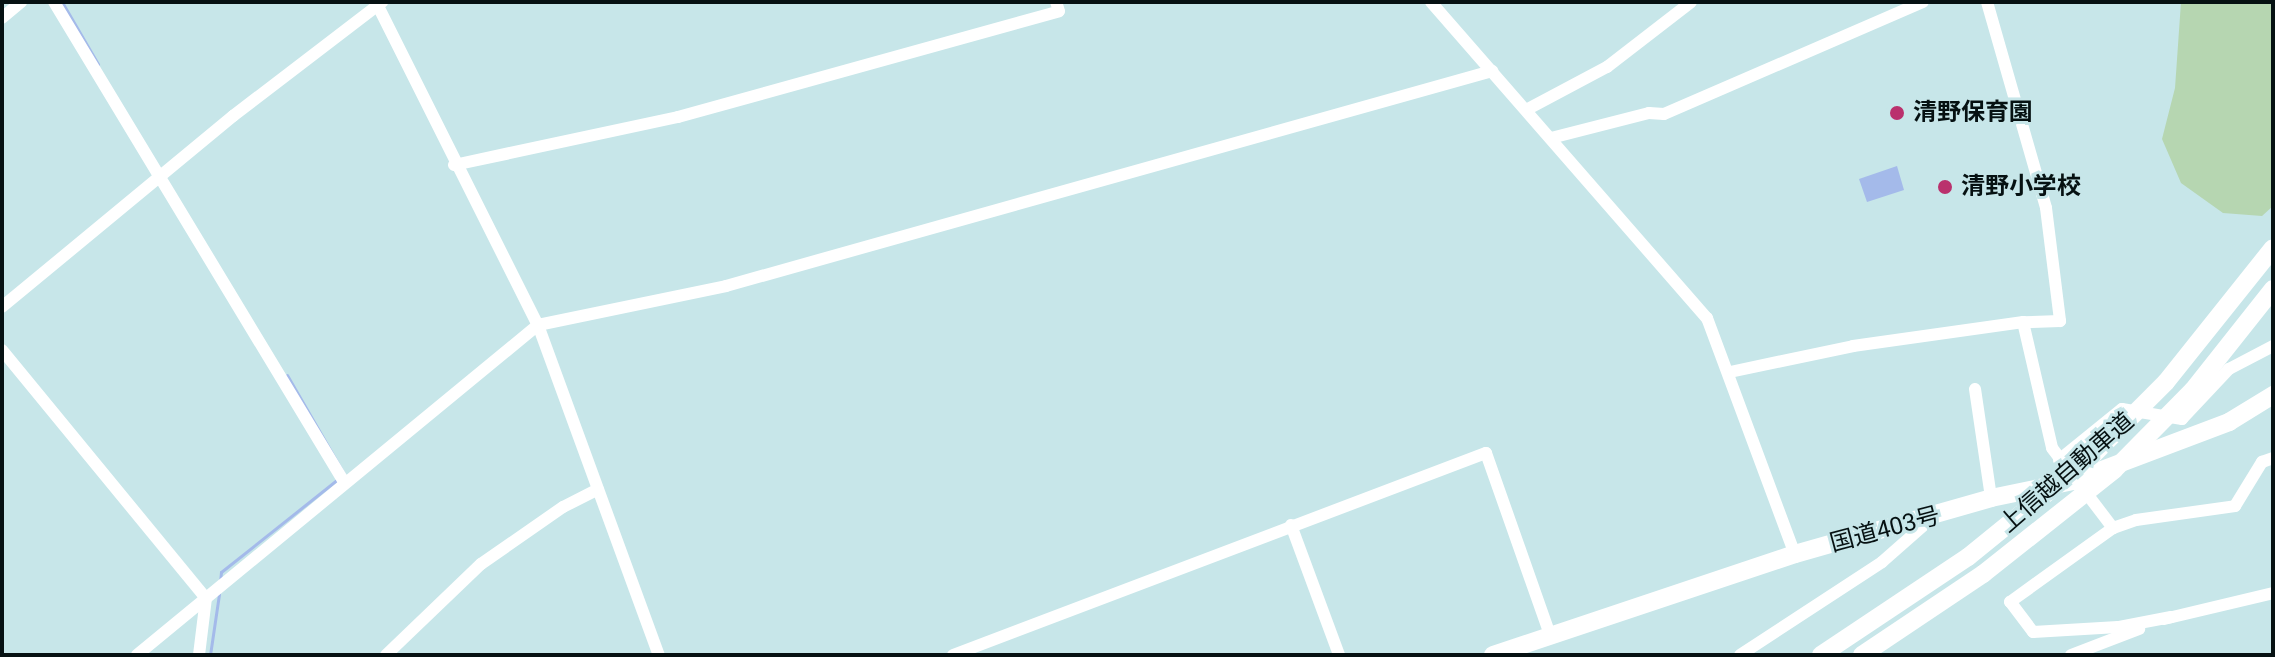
<!DOCTYPE html>
<meta charset="utf-8">
<style>
body{margin:0}
#map{position:relative;width:2275px;height:657px;overflow:hidden;background:#c7e6e9;font-family:Roboto,"Noto Sans JP",sans-serif}
div>[style]{position:absolute}
.green>*{inset:0;background:#b6d6b1}
.water>*{inset:0;background:#a4baea}
.stream>*{height:3px;margin:-1.5px;padding:0 1.5px;transform-origin:1.5px;border-radius:1.5px;background:#a4baea}
.minor>*{height:12px;margin:-6px;padding:0 6px;transform-origin:6px;border-radius:6px;background:#fff}
.highway>*{height:18px;margin:-9px;padding:0 9px;transform-origin:9px;border-radius:9px;background:#fff}
.dots>*{width:22px;height:22px;translate:-50% -50%;box-sizing:border-box;border:4px solid #c7e6e9;border-radius:50%}
span{translate:-50% -50%;white-space:nowrap;text-align:center;line-height:1.15;-webkit-text-stroke:6px #c7e6e9;paint-order:stroke}
.poi-label{font-size:24px;color:#061112;font-weight:700}
.left{translate:0 -50%;text-align:left}
.street-label{font-size:24px;color:#061112}
.frame{position:absolute;inset:0;border:4px solid #061112;pointer-events:none}
</style>
<div id="map">
<div class="green">
<i style="clip-path:polygon(2181px 2px,2273px 2px,2273px 206px,2262px 216px,2223px 213px,2181px 183px,2162px 139px,2175px 88px)"></i>
</div>
<div class="water">
<i style="clip-path:polygon(1897px 166px,1904px 190px,1867px 202px,1859px 179px)"></i>
</div>
<div class="stream">
<i style="left:62px;top:2px;width:72px;rotate:59.9deg"></i>
<i style="left:287px;top:375px;width:114px;rotate:60.1deg"></i>
<i style="left:220px;top:583px;width:11px;rotate:-85deg"></i>
<i style="left:221px;top:572px;width:149px;rotate:-38.5deg"></i>
<i style="left:210px;top:655px;width:62px;rotate:-81.6deg"></i>
</div>
<div class="minor">
<i style="left:54px;top:2px;width:561px;rotate:58.86deg"></i>
<i style="left:376px;top:2px;width:361px;rotate:63.4deg"></i>
<i style="left:538px;top:325px;width:351px;rotate:69.9deg"></i>
<i style="left:1431px;top:2px;width:420px;rotate:48.9deg"></i>
<i style="left:1707px;top:318px;width:252px;rotate:69.6deg"></i>
<i style="left:1987px;top:2px;width:214px;rotate:74deg"></i>
<i style="left:2046px;top:208px;width:114px;rotate:82.9deg"></i>
<i style="left:2060px;top:321px;width:37px;rotate:178deg"></i>
<i style="left:2px;top:18px;width:25px;rotate:-40deg"></i>
<i style="left:1526px;top:110px;width:92px;rotate:-28deg"></i>
<i style="left:1607px;top:67px;width:106px;rotate:-37.7deg"></i>
<i style="left:1551px;top:138px;width:101px;rotate:-14.3deg"></i>
<i style="left:1649px;top:113px;width:15px;rotate:4deg"></i>
<i style="left:1664px;top:114px;width:282px;rotate:-23.4deg"></i>
<i style="left:454px;top:165px;width:229px;rotate:-12.1deg"></i>
<i style="left:678px;top:117px;width:395px;rotate:-15.5deg"></i>
<i style="left:1059px;top:11px;width:9px;rotate:-108deg"></i>
<i style="left:2px;top:307px;width:300px;rotate:-39.6deg"></i>
<i style="left:233px;top:116px;width:188px;rotate:-37.4deg"></i>
<i style="left:2px;top:350px;width:321px;rotate:50.6deg"></i>
<i style="left:206px;top:598px;width:57px;rotate:97deg"></i>
<i style="left:1730px;top:372px;width:126px;rotate:-11.9deg"></i>
<i style="left:1853px;top:346px;width:172px;rotate:-8deg"></i>
<i style="left:2023px;top:322px;width:129px;rotate:77deg"></i>
<i style="left:2052px;top:448px;width:101px;rotate:52.7deg"></i>
<i style="left:1975px;top:389px;width:110px;rotate:81.6deg"></i>
<i style="left:2059px;top:460px;width:81px;rotate:-39deg"></i>
<i style="left:2122px;top:409px;width:61px;rotate:9.5deg"></i>
<i style="left:2182px;top:419px;width:69px;rotate:-46.8deg"></i>
<i style="left:2229px;top:369px;width:50px;rotate:-27.6deg"></i>
<i style="left:1291px;top:525px;width:139px;rotate:69.7deg"></i>
<i style="left:2171px;top:617px;width:54px;rotate:169.3deg"></i>
<i style="left:2118px;top:627px;width:85px;rotate:176.6deg"></i>
<i style="left:2033px;top:632px;width:38px;rotate:-127deg"></i>
<i style="left:2010px;top:602px;width:127px;rotate:-35.7deg"></i>
<i style="left:2113px;top:528px;width:24px;rotate:-19deg"></i>
<i style="left:2136px;top:520px;width:100px;rotate:-8deg"></i>
<i style="left:2235px;top:506px;width:52px;rotate:-58.5deg"></i>
<i style="left:2262px;top:462px;width:12px;rotate:-20deg"></i>
<i style="left:2164px;top:619px;width:112px;rotate:-13.4deg"></i>
<i style="left:137px;top:655px;width:519px;rotate:-39.45deg"></i>
<i style="left:538px;top:325px;width:192px;rotate:-11.7deg"></i>
<i style="left:726px;top:286px;width:796px;rotate:-15.68deg"></i>
<i style="left:386px;top:655px;width:132px;rotate:-43.8deg"></i>
<i style="left:481px;top:564px;width:100px;rotate:-34.8deg"></i>
<i style="left:563px;top:507px;width:39px;rotate:-27deg"></i>
<i style="left:953px;top:655px;width:570px;rotate:-20.76deg"></i>
<i style="left:1486px;top:453px;width:196px;rotate:70.6deg"></i>
<i style="left:1740px;top:655px;width:170px;rotate:-33.2deg"></i>
<i style="left:1882px;top:562px;width:65px;rotate:-41.3deg"></i>
<i style="left:2071px;top:655px;width:73px;rotate:-20.9deg"></i>
</div>
<div class="highway">
<i style="left:1493px;top:655px;width:318px;rotate:-18.5deg"></i>
<i style="left:1795px;top:554px;width:204px;rotate:-15.9deg"></i>
<i style="left:1991px;top:498px;width:84px;rotate:-11.7deg"></i>
<i style="left:2073px;top:481px;width:167px;rotate:-20.7deg"></i>
<i style="left:2229px;top:422px;width:52px;rotate:-31.5deg"></i>
<i style="left:1821px;top:655px;width:177px;rotate:-33.7deg"></i>
<i style="left:1968px;top:557px;width:159px;rotate:-39.1deg"></i>
<i style="left:2091px;top:457px;width:106px;rotate:-45deg"></i>
<i style="left:2166px;top:382px;width:171px;rotate:-51.4deg"></i>
<i style="left:1862px;top:655px;width:146px;rotate:-33.8deg"></i>
<i style="left:1983px;top:574px;width:167px;rotate:-38.4deg"></i>
<i style="left:2114px;top:470px;width:112px;rotate:-45.4deg"></i>
<i style="left:2193px;top:390px;width:129px;rotate:-51.6deg"></i>
</div>
<div class="dots">
<i style="left:1897px;top:113px;background:#ba316d"></i>
<i style="left:1945px;top:187px;background:#ba316d"></i>
</div>
<div class="poi-label">
<span class="left" style="left:1913px;top:113px">清野保育園</span>
<span class="left" style="left:1961px;top:187px">清野小学校</span>
</div>
<div class="street-label">
<span style="left:2067px;top:473px;rotate:-41deg">上信越自動車道</span>
<span style="left:1885px;top:530px;rotate:-15deg">国道403号</span>
</div>
<div class="frame"></div>
</div>
